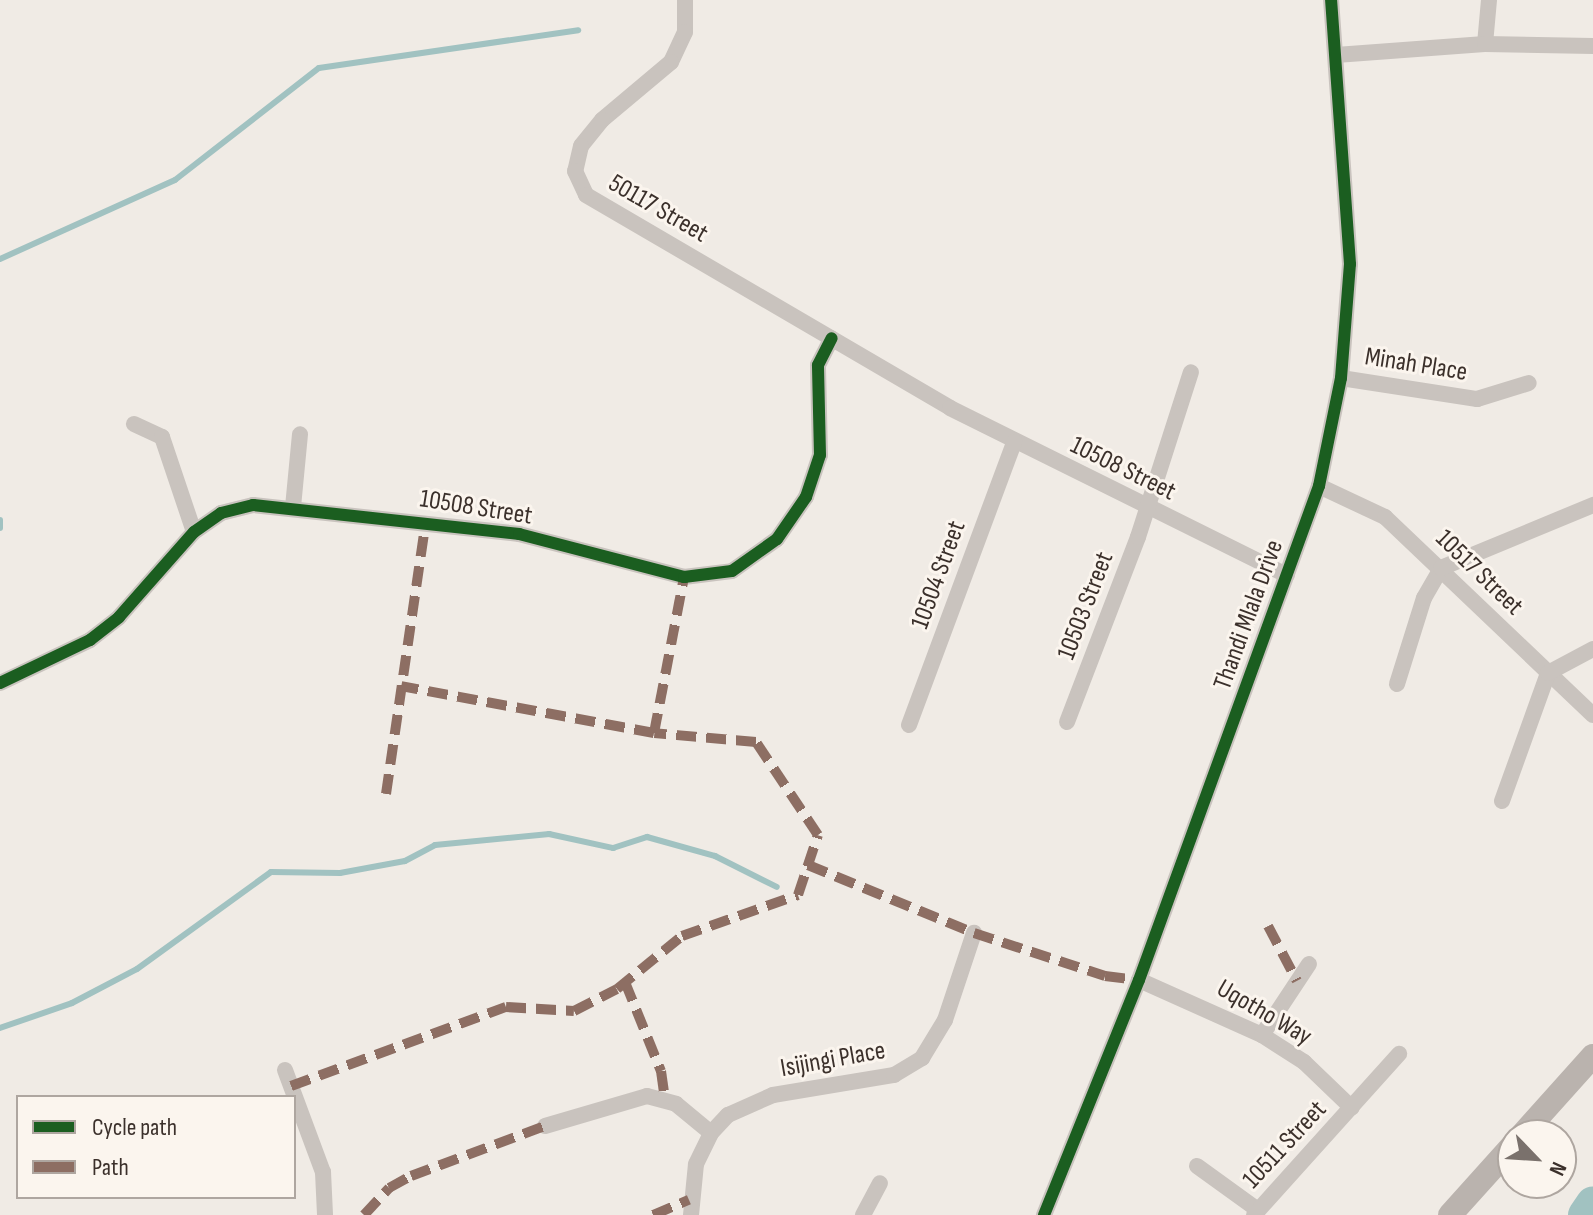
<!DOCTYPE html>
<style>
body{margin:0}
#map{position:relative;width:1593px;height:1215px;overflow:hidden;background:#f0ebe5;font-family:"Sofia Sans Condensed",sans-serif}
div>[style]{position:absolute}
.stream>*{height:6px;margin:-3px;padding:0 3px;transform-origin:3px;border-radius:3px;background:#a1c2c1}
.river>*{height:34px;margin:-17px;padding:0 17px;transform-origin:17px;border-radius:17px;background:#a1c2c1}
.street>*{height:16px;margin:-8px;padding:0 8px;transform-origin:8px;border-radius:8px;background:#c9c3be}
.secondary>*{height:24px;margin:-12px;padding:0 12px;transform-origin:12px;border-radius:12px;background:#bab3ae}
.quiet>*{height:10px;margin-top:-5px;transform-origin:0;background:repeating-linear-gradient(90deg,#8d6e63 0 20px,transparent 0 30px)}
.cycleway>*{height:12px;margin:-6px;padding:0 6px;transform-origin:6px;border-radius:6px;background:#1b5e20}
span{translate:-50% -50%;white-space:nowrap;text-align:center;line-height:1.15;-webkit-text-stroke:6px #fbf5ee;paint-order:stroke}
.street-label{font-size:26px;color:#3b302b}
.legend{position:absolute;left:16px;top:1095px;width:280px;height:104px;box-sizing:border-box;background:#fbf5ee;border:2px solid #aea6a0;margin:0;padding:10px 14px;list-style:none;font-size:24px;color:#3b302b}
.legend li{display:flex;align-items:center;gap:16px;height:40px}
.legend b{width:40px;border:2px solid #aea6a0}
.north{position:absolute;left:1497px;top:1119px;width:80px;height:80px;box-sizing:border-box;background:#fbf5ee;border:2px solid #aea6a0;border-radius:50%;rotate:115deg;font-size:22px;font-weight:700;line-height:32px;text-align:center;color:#3b302b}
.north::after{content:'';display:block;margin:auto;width:28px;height:36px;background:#7a716c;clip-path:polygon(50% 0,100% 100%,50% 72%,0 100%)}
</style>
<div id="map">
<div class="stream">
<i style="left:0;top:259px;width:192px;rotate:-24.3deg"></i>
<i style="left:175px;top:180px;width:182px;rotate:-37.9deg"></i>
<i style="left:319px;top:68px;width:262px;rotate:-8.3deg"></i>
<i style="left:0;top:520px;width:8px;rotate:90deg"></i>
<i style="left:0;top:1028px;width:76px;rotate:-19.1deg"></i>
<i style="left:72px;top:1003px;width:73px;rotate:-27.6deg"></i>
<i style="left:137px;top:969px;width:165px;rotate:-35.9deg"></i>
<i style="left:271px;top:872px;width:69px;rotate:0.8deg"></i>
<i style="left:340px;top:873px;width:66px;rotate:-10.5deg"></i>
<i style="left:405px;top:861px;width:34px;rotate:-28deg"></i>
<i style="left:435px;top:845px;width:115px;rotate:-5.5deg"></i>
<i style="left:549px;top:834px;width:66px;rotate:12.3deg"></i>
<i style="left:613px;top:848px;width:36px;rotate:-18deg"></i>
<i style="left:647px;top:837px;width:71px;rotate:15.6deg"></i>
<i style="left:715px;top:856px;width:69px;rotate:26.6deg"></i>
</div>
<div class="river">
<i style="left:1585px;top:1215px;width:14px;rotate:-56deg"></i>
</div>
<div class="street">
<i style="left:685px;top:0;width:32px;rotate:90deg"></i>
<i style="left:685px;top:32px;width:33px;rotate:115deg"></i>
<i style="left:671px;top:62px;width:90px;rotate:140deg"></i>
<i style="left:602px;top:120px;width:33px;rotate:129deg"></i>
<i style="left:581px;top:146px;width:26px;rotate:103deg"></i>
<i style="left:575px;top:171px;width:26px;rotate:65deg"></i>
<i style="left:586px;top:195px;width:422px;rotate:30.3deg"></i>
<i style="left:950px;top:408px;width:376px;rotate:26.4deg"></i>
<i style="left:1485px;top:44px;width:44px;rotate:-84.8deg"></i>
<i style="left:1336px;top:55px;width:149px;rotate:-4.2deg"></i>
<i style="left:1485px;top:44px;width:108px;rotate:1.1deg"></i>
<i style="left:1341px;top:378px;width:138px;rotate:8.8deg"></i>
<i style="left:1477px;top:399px;width:54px;rotate:-17.1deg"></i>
<i style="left:134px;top:424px;width:31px;rotate:25deg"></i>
<i style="left:162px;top:437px;width:100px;rotate:71.4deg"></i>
<i style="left:1319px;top:486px;width:73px;rotate:25.2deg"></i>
<i style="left:1385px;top:517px;width:287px;rotate:43.6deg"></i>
<i style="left:293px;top:507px;width:73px;rotate:-84.5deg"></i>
<i style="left:0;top:683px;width:100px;rotate:-25.5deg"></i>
<i style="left:90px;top:640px;width:37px;rotate:-38deg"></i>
<i style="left:119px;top:617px;width:113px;rotate:-48.6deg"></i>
<i style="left:194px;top:532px;width:33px;rotate:-35deg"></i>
<i style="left:221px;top:513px;width:33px;rotate:-14deg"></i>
<i style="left:253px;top:505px;width:268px;rotate:6.2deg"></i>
<i style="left:519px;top:534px;width:171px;rotate:14.6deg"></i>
<i style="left:684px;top:577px;width:48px;rotate:-7.1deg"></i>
<i style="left:732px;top:571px;width:55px;rotate:-35.4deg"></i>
<i style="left:777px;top:539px;width:51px;rotate:-55.4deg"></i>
<i style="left:806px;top:497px;width:44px;rotate:-71.6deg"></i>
<i style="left:820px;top:455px;width:90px;rotate:-91.3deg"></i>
<i style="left:818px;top:365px;width:30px;rotate:-63deg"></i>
<i style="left:1397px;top:684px;width:90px;rotate:-72.6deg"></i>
<i style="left:1424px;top:598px;width:34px;rotate:-60deg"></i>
<i style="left:1441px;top:568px;width:165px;rotate:-22.5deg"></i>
<i style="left:1067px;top:722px;width:198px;rotate:-69deg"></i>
<i style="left:1138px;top:537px;width:173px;rotate:-72.2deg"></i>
<i style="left:909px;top:725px;width:302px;rotate:-69.6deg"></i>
<i style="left:1502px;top:801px;width:136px;rotate:-70.2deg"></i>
<i style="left:1548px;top:673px;width:51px;rotate:-28.1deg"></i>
<i style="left:1139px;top:980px;width:135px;rotate:24.1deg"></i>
<i style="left:1262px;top:1035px;width:50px;rotate:32.7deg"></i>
<i style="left:1304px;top:1062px;width:66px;rotate:43.8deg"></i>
<i style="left:1262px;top:1035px;width:85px;rotate:-56.5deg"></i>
<i style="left:285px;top:1070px;width:109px;rotate:69.6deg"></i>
<i style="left:323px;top:1172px;width:43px;rotate:87.3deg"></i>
<i style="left:545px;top:1126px;width:106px;rotate:-16.4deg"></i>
<i style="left:647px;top:1096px;width:30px;rotate:15deg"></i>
<i style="left:676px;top:1104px;width:45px;rotate:39.6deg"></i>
<i style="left:1197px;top:1166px;width:75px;rotate:35.8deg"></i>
<i style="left:691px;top:1215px;width:51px;rotate:-84.4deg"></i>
<i style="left:696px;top:1164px;width:34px;rotate:-64deg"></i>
<i style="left:711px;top:1133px;width:25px;rotate:-47deg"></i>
<i style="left:728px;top:1115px;width:49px;rotate:-24deg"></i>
<i style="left:773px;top:1095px;width:123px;rotate:-9.4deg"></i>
<i style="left:894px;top:1075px;width:33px;rotate:-31deg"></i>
<i style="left:922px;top:1058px;width:44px;rotate:-58.8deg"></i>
<i style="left:945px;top:1020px;width:92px;rotate:-71.6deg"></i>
<i style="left:863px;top:1215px;width:36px;rotate:-62deg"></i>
<i style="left:1044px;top:1215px;width:253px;rotate:-68deg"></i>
<i style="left:1139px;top:980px;width:526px;rotate:-69.98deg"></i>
<i style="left:1319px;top:486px;width:110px;rotate:-78.5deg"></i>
<i style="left:1341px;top:378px;width:114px;rotate:-85.5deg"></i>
<i style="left:1350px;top:264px;width:265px;rotate:-94.1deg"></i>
<i style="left:1254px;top:1215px;width:217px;rotate:-48deg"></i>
</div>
<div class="secondary">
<i style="left:1522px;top:1135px;width:106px;rotate:-48.1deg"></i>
<i style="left:1450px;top:1215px;width:94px;rotate:-48deg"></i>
</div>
<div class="quiet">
<i style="left:654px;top:733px;width:159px;rotate:-79.1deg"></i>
<i style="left:386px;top:794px;width:276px;rotate:-81.7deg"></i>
<i style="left:808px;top:865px;width:179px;rotate:22.3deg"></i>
<i style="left:974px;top:933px;width:138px;rotate:18.2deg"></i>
<i style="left:1105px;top:976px;width:34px;rotate:7deg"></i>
<i style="left:1268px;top:926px;width:62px;rotate:62.2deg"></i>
<i style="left:625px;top:982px;width:96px;rotate:68deg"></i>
<i style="left:661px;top:1071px;width:28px;rotate:82deg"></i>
<i style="left:291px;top:1086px;width:229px;rotate:-20.2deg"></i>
<i style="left:506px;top:1007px;width:68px;rotate:3.4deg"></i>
<i style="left:574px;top:1011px;width:48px;rotate:-27.1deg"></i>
<i style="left:617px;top:989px;width:84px;rotate:-39.2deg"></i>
<i style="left:682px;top:936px;width:123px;rotate:-19.5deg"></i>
<i style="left:798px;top:895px;width:63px;rotate:-71.6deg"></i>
<i style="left:818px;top:835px;width:112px;rotate:-123.7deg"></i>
<i style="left:756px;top:742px;width:102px;rotate:-175deg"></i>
<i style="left:654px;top:733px;width:257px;rotate:-169.5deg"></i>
<i style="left:364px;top:1215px;width:37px;rotate:-47deg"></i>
<i style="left:389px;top:1188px;width:25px;rotate:-29deg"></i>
<i style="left:411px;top:1176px;width:143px;rotate:-20.5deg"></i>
<i style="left:653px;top:1215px;width:39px;rotate:-23deg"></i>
</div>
<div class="cycleway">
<i style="left:0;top:683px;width:100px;rotate:-25.5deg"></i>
<i style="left:90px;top:640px;width:37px;rotate:-38deg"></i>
<i style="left:119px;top:617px;width:113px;rotate:-48.6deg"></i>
<i style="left:194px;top:532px;width:33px;rotate:-35deg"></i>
<i style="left:221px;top:513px;width:33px;rotate:-14deg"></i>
<i style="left:253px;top:505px;width:268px;rotate:6.2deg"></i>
<i style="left:519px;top:534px;width:171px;rotate:14.6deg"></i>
<i style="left:684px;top:577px;width:48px;rotate:-7.1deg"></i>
<i style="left:732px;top:571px;width:55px;rotate:-35.4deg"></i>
<i style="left:777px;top:539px;width:51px;rotate:-55.4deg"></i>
<i style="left:806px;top:497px;width:44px;rotate:-71.6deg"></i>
<i style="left:820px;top:455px;width:90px;rotate:-91.3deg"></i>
<i style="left:818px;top:365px;width:30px;rotate:-63deg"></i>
<i style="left:1044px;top:1215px;width:253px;rotate:-68deg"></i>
<i style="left:1139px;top:980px;width:526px;rotate:-69.98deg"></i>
<i style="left:1319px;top:486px;width:110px;rotate:-78.5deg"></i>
<i style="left:1341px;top:378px;width:114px;rotate:-85.5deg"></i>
<i style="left:1350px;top:264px;width:265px;rotate:-94.1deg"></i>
</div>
<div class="street-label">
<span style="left:658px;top:209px;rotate:30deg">50117 Street</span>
<span style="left:1416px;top:365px;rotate:9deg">Minah Place</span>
<span style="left:1123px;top:469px;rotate:26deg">10508 Street</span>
<span style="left:476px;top:508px;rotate:9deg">10508 Street</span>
<span style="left:1479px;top:573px;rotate:44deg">10517 Street</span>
<span style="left:939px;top:575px;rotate:-70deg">10504 Street</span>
<span style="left:1086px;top:606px;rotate:-69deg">10503 Street</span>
<span style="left:1249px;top:615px;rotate:-70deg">Thandi Mlala Drive</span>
<span style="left:1264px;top:1013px;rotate:30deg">Uqotho Way</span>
<span style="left:833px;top:1060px;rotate:-10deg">Isijingi Place</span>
<span style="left:1285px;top:1145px;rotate:-47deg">10511 Street</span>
</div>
<ul class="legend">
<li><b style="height:10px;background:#1b5e20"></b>Cycle path</li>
<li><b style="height:10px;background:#8d6e63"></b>Path</li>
</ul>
<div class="north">N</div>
</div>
